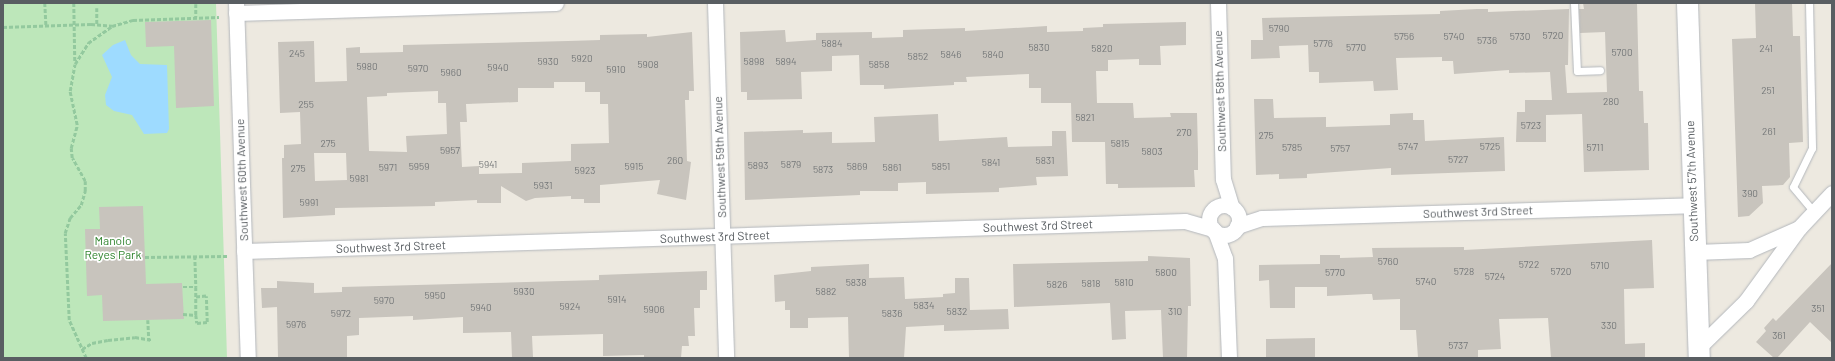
<!DOCTYPE html>
<style>
body{margin:0}
#map{position:relative;width:1835px;height:361px;overflow:hidden;background:#ede9e0;font-family:Barlow,sans-serif}
div>[style]{position:absolute}
.green>*{inset:0;background:#bde7ba}
.water>*{inset:0;background:#9edbff}
.building>*{inset:0;background:#c8c4bd}
.path>*{height:2.5px;margin-top:-1.25px;transform-origin:0;background:repeating-linear-gradient(90deg,#93c99e 0 4px,transparent 0 6px)}
.roads{filter:drop-shadow(0 0 1px #b3b7bc) drop-shadow(0 0 1px #b3b7bc)}
.lane>*{height:7px;margin:-3.5px;padding:0 3.5px;transform-origin:3.5px;border-radius:3.5px;background:#fff}
.street>*{height:15px;margin:-7.5px;padding:0 7.5px;transform-origin:7.5px;border-radius:7.5px;background:#fff}
.street>.ring{margin:-7.5px;padding:0;box-sizing:content-box;background:none;border:15px solid #fff;border-radius:50%}
.secondary>*{height:21px;margin:-10.5px;padding:0 10.5px;transform-origin:10.5px;border-radius:10.5px;background:#fff}
span{translate:-50% -50%;white-space:nowrap;text-align:center;line-height:1.15;-webkit-text-stroke:3.5px #fff;paint-order:stroke}
.number-label{font-size:10px;color:#757879}
.number-label span{-webkit-text-stroke-width:0}
.street-label{font-size:12px;color:#595e62}
.park-label{font-size:12px;color:#30842e}
.frame{position:absolute;inset:0;border:4px solid #595e62;pointer-events:none}
</style>
<div id="map">
<div class="green">
<i style="clip-path:polygon(3px 3px,216px 3px,227px 358px,3px 358px)"></i>
</div>
<div class="water">
<i style="clip-path:polygon(125px 40px,131px 55px,140px 64px,167px 65px,169px 129px,167px 133px,144px 134px,132px 115px,114px 111px,106px 105px,105px 95px,112px 77px,102px 55px,113px 45px)"></i>
</div>
<div class="building">
<i style="clip-path:polygon(1583px 3px,1637px 3px,1639px 91px,1643px 91px,1644px 123px,1648px 123px,1649px 170px,1584px 172px,1582px 114px,1546px 115px,1546px 142px,1516px 142px,1517px 112px,1525px 112px,1525px 100px,1552px 100px,1550px 72px,1509px 73px,1509px 70px,1454px 74px,1453px 61px,1442px 61px,1442px 57px,1396px 58px,1398px 90px,1374px 91px,1373px 81px,1319px 83px,1319px 72px,1309px 72px,1308px 45px,1279px 46px,1280px 58px,1251px 59px,1251px 40px,1263px 40px,1262px 18px,1440px 14px,1440px 11px,1477px 9px,1488px 9px,1488px 12px,1569px 9px,1568px 65px,1565px 65px,1567px 93px,1607px 92px,1605px 32px,1580px 33px,1579px 9px,1584px 9px)"></i>
<i style="clip-path:polygon(1755px 3px,1792px 3px,1793px 36px,1800px 36px,1803px 142px,1789px 143px,1790px 177px,1783px 185px,1762px 186px,1763px 203px,1749px 216px,1738px 217px,1732px 39px,1756px 38px)"></i>
<i style="clip-path:polygon(211px 20px,214px 106px,176px 108px,174px 46px,146px 47px,145px 22px)"></i>
<i style="clip-path:polygon(1186px 22px,1186px 45px,1160px 46px,1161px 65px,1139px 65px,1139px 59px,1108px 60px,1108px 71px,1096px 71px,1097px 103px,1133px 103px,1134px 118px,1171px 117px,1170px 113px,1197px 113px,1198px 152px,1198px 170px,1194px 170px,1195px 187px,1118px 188px,1118px 184px,1106px 184px,1105px 142px,1072px 142px,1071px 103px,1041px 103px,1041px 88px,1029px 88px,1029px 74px,966px 77px,967px 82px,954px 82px,954px 85px,884px 89px,884px 85px,860px 85px,859px 55px,832px 56px,832px 71px,801px 72px,802px 99px,747px 100px,747px 92px,741px 92px,740px 32px,785px 30px,786px 42px,816px 40px,816px 33px,872px 32px,872px 38px,903px 37px,903px 30px,965px 28px,965px 31px,1047px 26px,1047px 32px,1083px 31px,1083px 28px,1103px 27px,1103px 24px)"></i>
<i style="clip-path:polygon(evenodd,692px 32px,694px 91px,689px 91px,689px 100px,685px 100px,687px 161px,691px 162px,686px 200px,657px 194px,660px 180px,600px 185px,600px 203px,584px 203px,584px 199px,571px 199px,571px 196px,535px 198px,526px 201px,501px 186px,501px 203px,477px 203px,477px 200px,435px 202px,435px 206px,335px 208px,335px 215px,283px 218px,282px 158px,284px 158px,284px 145px,301px 144px,300px 112px,280px 113px,278px 42px,314px 41px,315px 82px,347px 81px,346px 48px,360px 47px,360px 53px,403px 52px,403px 45px,568px 41px,600px 40px,600px 35px,647px 34px,647px 37px,692px 32px,554px 82px,585px 82px,585px 92px,600px 92px,600px 104px,608px 104px,609px 143px,571px 144px,571px 161px,522px 163px,522px 173px,479px 174px,479px 166px,462px 167px,460px 122px,467px 122px,466px 104px,518px 102px,518px 88px,554px 88px,554px 82px,692px 32px,438px 91px,438px 103px,446px 103px,447px 134px,406px 136px,407px 152px,369px 151px,367px 97px,387px 96px,387px 93px,438px 91px,692px 32px,314px 153px,346px 153px,347px 180px,315px 181px,314px 153px)"></i>
<i style="clip-path:polygon(1254px 99px,1273px 99px,1274px 118px,1326px 117px,1326px 127px,1390px 125px,1390px 114px,1413px 113px,1413px 120px,1424px 120px,1425px 141px,1504px 137px,1505px 171px,1391px 175px,1391px 168px,1307px 174px,1307px 178px,1279px 179px,1279px 174px,1256px 175px)"></i>
<i style="clip-path:polygon(938px 114px,939px 141px,1007px 137px,1008px 147px,1052px 146px,1052px 131px,1066px 131px,1068px 176px,1036px 177px,1037px 185px,999px 188px,999px 192px,926px 194px,926px 182px,898px 183px,898px 191px,860px 191px,860px 195px,745px 200px,744px 132px,803px 130px,803px 133px,832px 132px,832px 143px,875px 142px,874px 117px)"></i>
<i style="clip-path:polygon(143px 206px,146px 284px,182px 283px,184px 319px,103px 321px,102px 295px,87px 296px,85px 229px,100px 229px,99px 207px)"></i>
<i style="clip-path:polygon(1652px 240px,1654px 288px,1624px 289px,1625px 344px,1645px 343px,1645px 358px,1551px 358px,1548px 318px,1499px 319px,1501px 349px,1478px 350px,1478px 358px,1418px 358px,1416px 330px,1400px 330px,1400px 299px,1373px 300px,1372px 294px,1367px 294px,1327px 296px,1327px 287px,1295px 287px,1295px 308px,1270px 308px,1269px 280px,1259px 281px,1259px 265px,1320px 264px,1320px 255px,1340px 255px,1340px 258px,1373px 257px,1372px 248px,1464px 247px,1464px 250px)"></i>
<i style="clip-path:polygon(1148px 256px,1190px 258px,1191px 306px,1188px 306px,1187px 358px,1163px 358px,1161px 310px,1125px 311px,1126px 339px,1112px 340px,1110px 303px,1014px 307px,1013px 264px,1148px 261px)"></i>
<i style="clip-path:polygon(1832px 263px,1832px 343px,1810px 322px,1777px 358px,1774px 358px,1756px 342px,1766px 331px,1764px 328px,1773px 318px,1776px 321px)"></i>
<i style="clip-path:polygon(869px 264px,869px 278px,904px 277px,905px 299px,943px 297px,943px 294px,955px 293px,955px 278px,969px 278px,970px 310px,1008px 309px,1009px 329px,944px 331px,944px 325px,906px 327px,904px 358px,849px 358px,848px 317px,808px 318px,808px 328px,790px 328px,790px 310px,785px 310px,785px 301px,775px 302px,774px 275px,811px 271px,811px 267px)"></i>
<i style="clip-path:polygon(707px 271px,707px 290px,700px 290px,700px 308px,694px 308px,695px 336px,688px 336px,689px 346px,682px 346px,681px 358px,644px 358px,644px 355px,603px 356px,603px 334px,532px 336px,533px 357px,512px 358px,511px 332px,463px 333px,463px 317px,413px 320px,413px 316px,359px 318px,359px 335px,347px 336px,347px 358px,278px 358px,277px 307px,262px 308px,261px 288px,277px 288px,277px 281px,314px 283px,314px 293px,342px 292px,342px 287px,599px 280px,599px 275px)"></i>
<i style="clip-path:polygon(1315px 338px,1315px 358px,1266px 358px,1266px 339px)"></i>
</div>
<div class="path">
<i style="left:45px;top:3px;width:22px;rotate:87deg"></i>
<i style="left:74px;top:3px;width:59px;rotate:89deg"></i>
<i style="left:196px;top:4px;width:13px;rotate:90deg"></i>
<i style="left:97px;top:8px;width:16px;rotate:90deg"></i>
<i style="left:3px;top:27px;width:88px;rotate:-2deg"></i>
<i style="left:91px;top:24px;width:21px;rotate:5deg"></i>
<i style="left:195px;top:256px;width:31px;rotate:88deg"></i>
<i style="left:196px;top:287px;width:28px;rotate:90deg"></i>
<i style="left:196px;top:315px;width:8px;rotate:83deg"></i>
<i style="left:197px;top:323px;width:10px;rotate:-6deg"></i>
<i style="left:207px;top:322px;width:26px;rotate:-92deg"></i>
<i style="left:206px;top:296px;width:10px;rotate:174deg"></i>
<i style="left:145px;top:257px;width:82px;rotate:-0.7deg"></i>
<i style="left:183px;top:287px;width:13px"></i>
<i style="left:183px;top:314px;width:13px;rotate:4deg"></i>
<i style="left:148px;top:320px;width:19px;rotate:87deg"></i>
<i style="left:82px;top:349px;width:12px;rotate:-31deg"></i>
<i style="left:92px;top:343px;width:16px;rotate:-11deg"></i>
<i style="left:108px;top:340px;width:27px;rotate:-6deg"></i>
<i style="left:135px;top:337px;width:17px;rotate:10deg"></i>
<i style="left:86px;top:358px;width:42px;rotate:-114.1deg"></i>
<i style="left:69px;top:320px;width:87px;rotate:-92.6deg"></i>
<i style="left:65px;top:233px;width:16px;rotate:-72deg"></i>
<i style="left:70px;top:218px;width:17px;rotate:-50deg"></i>
<i style="left:81px;top:205px;width:15px;rotate:-74deg"></i>
<i style="left:85px;top:191px;width:10px;rotate:-90deg"></i>
<i style="left:85px;top:181px;width:26px;rotate:-119deg"></i>
<i style="left:72px;top:158px;width:10px;rotate:-96deg"></i>
<i style="left:71px;top:148px;width:24px;rotate:-75deg"></i>
<i style="left:77px;top:125px;width:35px;rotate:-102deg"></i>
<i style="left:70px;top:91px;width:27px;rotate:-80deg"></i>
<i style="left:75px;top:64px;width:25px;rotate:-58deg"></i>
<i style="left:88px;top:43px;width:29px;rotate:-35deg"></i>
<i style="left:112px;top:26px;width:22px;rotate:-16deg"></i>
<i style="left:133px;top:20px;width:86px;rotate:-2deg"></i>
</div>
<div class="roads">
<div class="lane">
<i style="left:1574px;top:3px;width:68px;rotate:87.5deg"></i>
<i style="left:1577px;top:71px;width:23px;rotate:-2deg"></i>
<i style="left:1809px;top:3px;width:145px;rotate:88.8deg"></i>
<i style="left:1812px;top:148px;width:43px;rotate:116deg"></i>
<i style="left:1793px;top:187px;width:33px;rotate:50deg"></i>
</div>
<div class="street">
<i style="left:236px;top:3px;width:355px;rotate:88.1deg"></i>
<i style="left:715px;top:3px;width:355px;rotate:88.2deg"></i>
<i style="left:1218px;top:3px;width:176px;rotate:88.4deg"></i>
<i style="left:1223px;top:179px;width:30px;rotate:73deg"></i>
<i style="left:236px;top:13px;width:320px;rotate:-1.8deg"></i>
<i class="ring" style="left:1209px;top:205px;width:15px;height:15px"></i>
<i style="left:1237px;top:226px;width:26px;rotate:-18deg"></i>
<i style="left:1262px;top:218px;width:431px;rotate:-1.7deg"></i>
<i style="left:1215px;top:231px;width:29px;rotate:70deg"></i>
<i style="left:1225px;top:258px;width:100px;rotate:87.7deg"></i>
<i style="left:244px;top:251px;width:941px;rotate:-1.83deg"></i>
<i style="left:1185px;top:221px;width:29px;rotate:16deg"></i>
<i style="left:1695px;top:252px;width:54px;rotate:-2.1deg"></i>
<i style="left:1749px;top:250px;width:55px;rotate:-23.7deg"></i>
<i style="left:1699px;top:347px;width:66px;rotate:-44.4deg"></i>
<i style="left:1746px;top:301px;width:90px;rotate:-54deg"></i>
<i style="left:1799px;top:228px;width:48px;rotate:-46.7deg"></i>
</div>
<div class="secondary">
<i style="left:1687px;top:3px;width:355px;rotate:88.1deg"></i>
</div>
</div>
<div class="number-label">
<span style="left:1279px;top:29px">5790</span>
<span style="left:1553px;top:36px">5720</span>
<span style="left:1404px;top:37px">5756</span>
<span style="left:1454px;top:37px">5740</span>
<span style="left:1520px;top:37px">5730</span>
<span style="left:1487px;top:41px">5736</span>
<span style="left:832px;top:44px">5884</span>
<span style="left:1323px;top:44px">5776</span>
<span style="left:1039px;top:48px">5830</span>
<span style="left:1356px;top:48px">5770</span>
<span style="left:1102px;top:49px">5820</span>
<span style="left:1766px;top:49px">241</span>
<span style="left:1622px;top:53px">5700</span>
<span style="left:297px;top:54px">245</span>
<span style="left:951px;top:55px">5846</span>
<span style="left:993px;top:55px">5840</span>
<span style="left:918px;top:57px">5852</span>
<span style="left:582px;top:59px">5920</span>
<span style="left:548px;top:62px">5930</span>
<span style="left:754px;top:62px">5898</span>
<span style="left:786px;top:62px">5894</span>
<span style="left:648px;top:65px">5908</span>
<span style="left:879px;top:65px">5858</span>
<span style="left:367px;top:67px">5980</span>
<span style="left:498px;top:68px">5940</span>
<span style="left:418px;top:69px">5970</span>
<span style="left:616px;top:70px">5910</span>
<span style="left:451px;top:73px">5960</span>
<span style="left:1768px;top:91px">251</span>
<span style="left:1611px;top:102px">280</span>
<span style="left:306px;top:105px">255</span>
<span style="left:1085px;top:118px">5821</span>
<span style="left:1531px;top:126px">5723</span>
<span style="left:1769px;top:132px">261</span>
<span style="left:1184px;top:133px">270</span>
<span style="left:1266px;top:136px">275</span>
<span style="left:328px;top:144px">275</span>
<span style="left:1120px;top:144px">5815</span>
<span style="left:1408px;top:147px">5747</span>
<span style="left:1490px;top:147px">5725</span>
<span style="left:1292px;top:148px">5785</span>
<span style="left:1595px;top:148px">5711</span>
<span style="left:1340px;top:149px">5757</span>
<span style="left:450px;top:151px">5957</span>
<span style="left:1152px;top:152px">5803</span>
<span style="left:1458px;top:160px">5727</span>
<span style="left:675px;top:161px">260</span>
<span style="left:1045px;top:161px">5831</span>
<span style="left:991px;top:163px">5841</span>
<span style="left:488px;top:165px">5941</span>
<span style="left:791px;top:165px">5879</span>
<span style="left:758px;top:166px">5893</span>
<span style="left:419px;top:167px">5959</span>
<span style="left:634px;top:167px">5915</span>
<span style="left:857px;top:167px">5869</span>
<span style="left:941px;top:167px">5851</span>
<span style="left:388px;top:168px">5971</span>
<span style="left:892px;top:168px">5861</span>
<span style="left:298px;top:169px">275</span>
<span style="left:823px;top:170px">5873</span>
<span style="left:585px;top:171px">5923</span>
<span style="left:359px;top:179px">5981</span>
<span style="left:543px;top:186px">5931</span>
<span style="left:1750px;top:194px">390</span>
<span style="left:309px;top:203px">5991</span>
<span style="left:1388px;top:262px">5760</span>
<span style="left:1529px;top:265px">5722</span>
<span style="left:1600px;top:266px">5710</span>
<span style="left:1464px;top:272px">5728</span>
<span style="left:1561px;top:272px">5720</span>
<span style="left:1166px;top:273px">5800</span>
<span style="left:1335px;top:273px">5770</span>
<span style="left:1495px;top:277px">5724</span>
<span style="left:1426px;top:282px">5740</span>
<span style="left:856px;top:283px">5838</span>
<span style="left:1124px;top:283px">5810</span>
<span style="left:1091px;top:284px">5818</span>
<span style="left:1057px;top:285px">5826</span>
<span style="left:524px;top:292px">5930</span>
<span style="left:826px;top:292px">5882</span>
<span style="left:435px;top:296px">5950</span>
<span style="left:617px;top:300px">5914</span>
<span style="left:384px;top:301px">5970</span>
<span style="left:924px;top:306px">5834</span>
<span style="left:570px;top:307px">5924</span>
<span style="left:481px;top:308px">5940</span>
<span style="left:1818px;top:309px">351</span>
<span style="left:654px;top:310px">5906</span>
<span style="left:957px;top:312px">5832</span>
<span style="left:1175px;top:312px">310</span>
<span style="left:341px;top:314px">5972</span>
<span style="left:892px;top:314px">5836</span>
<span style="left:296px;top:325px">5976</span>
<span style="left:1609px;top:326px">330</span>
<span style="left:1779px;top:336px">361</span>
<span style="left:1458px;top:346px">5737</span>
</div>
<div class="street-label">
<span style="left:1220px;top:91px;rotate:-92deg">Southwest 58th Avenue</span>
<span style="left:720px;top:157px;rotate:-92deg">Southwest 59th Avenue</span>
<span style="left:242px;top:180px;rotate:-92deg">Southwest 60th Avenue</span>
<span style="left:1692px;top:181px;rotate:-92deg">Southwest 57th Avenue</span>
<span style="left:1478px;top:212px;rotate:-2deg">Southwest 3rd Street</span>
<span style="left:1038px;top:226px;rotate:-2deg">Southwest 3rd Street</span>
<span style="left:715px;top:237px;rotate:-2deg">Southwest 3rd Street</span>
<span style="left:391px;top:247px;rotate:-2deg">Southwest 3rd Street</span>
</div>
<div class="park-label">
<span style="left:113px;top:248px">Manolo<br>Reyes Park</span>
</div>
<div class="frame"></div>
</div>
